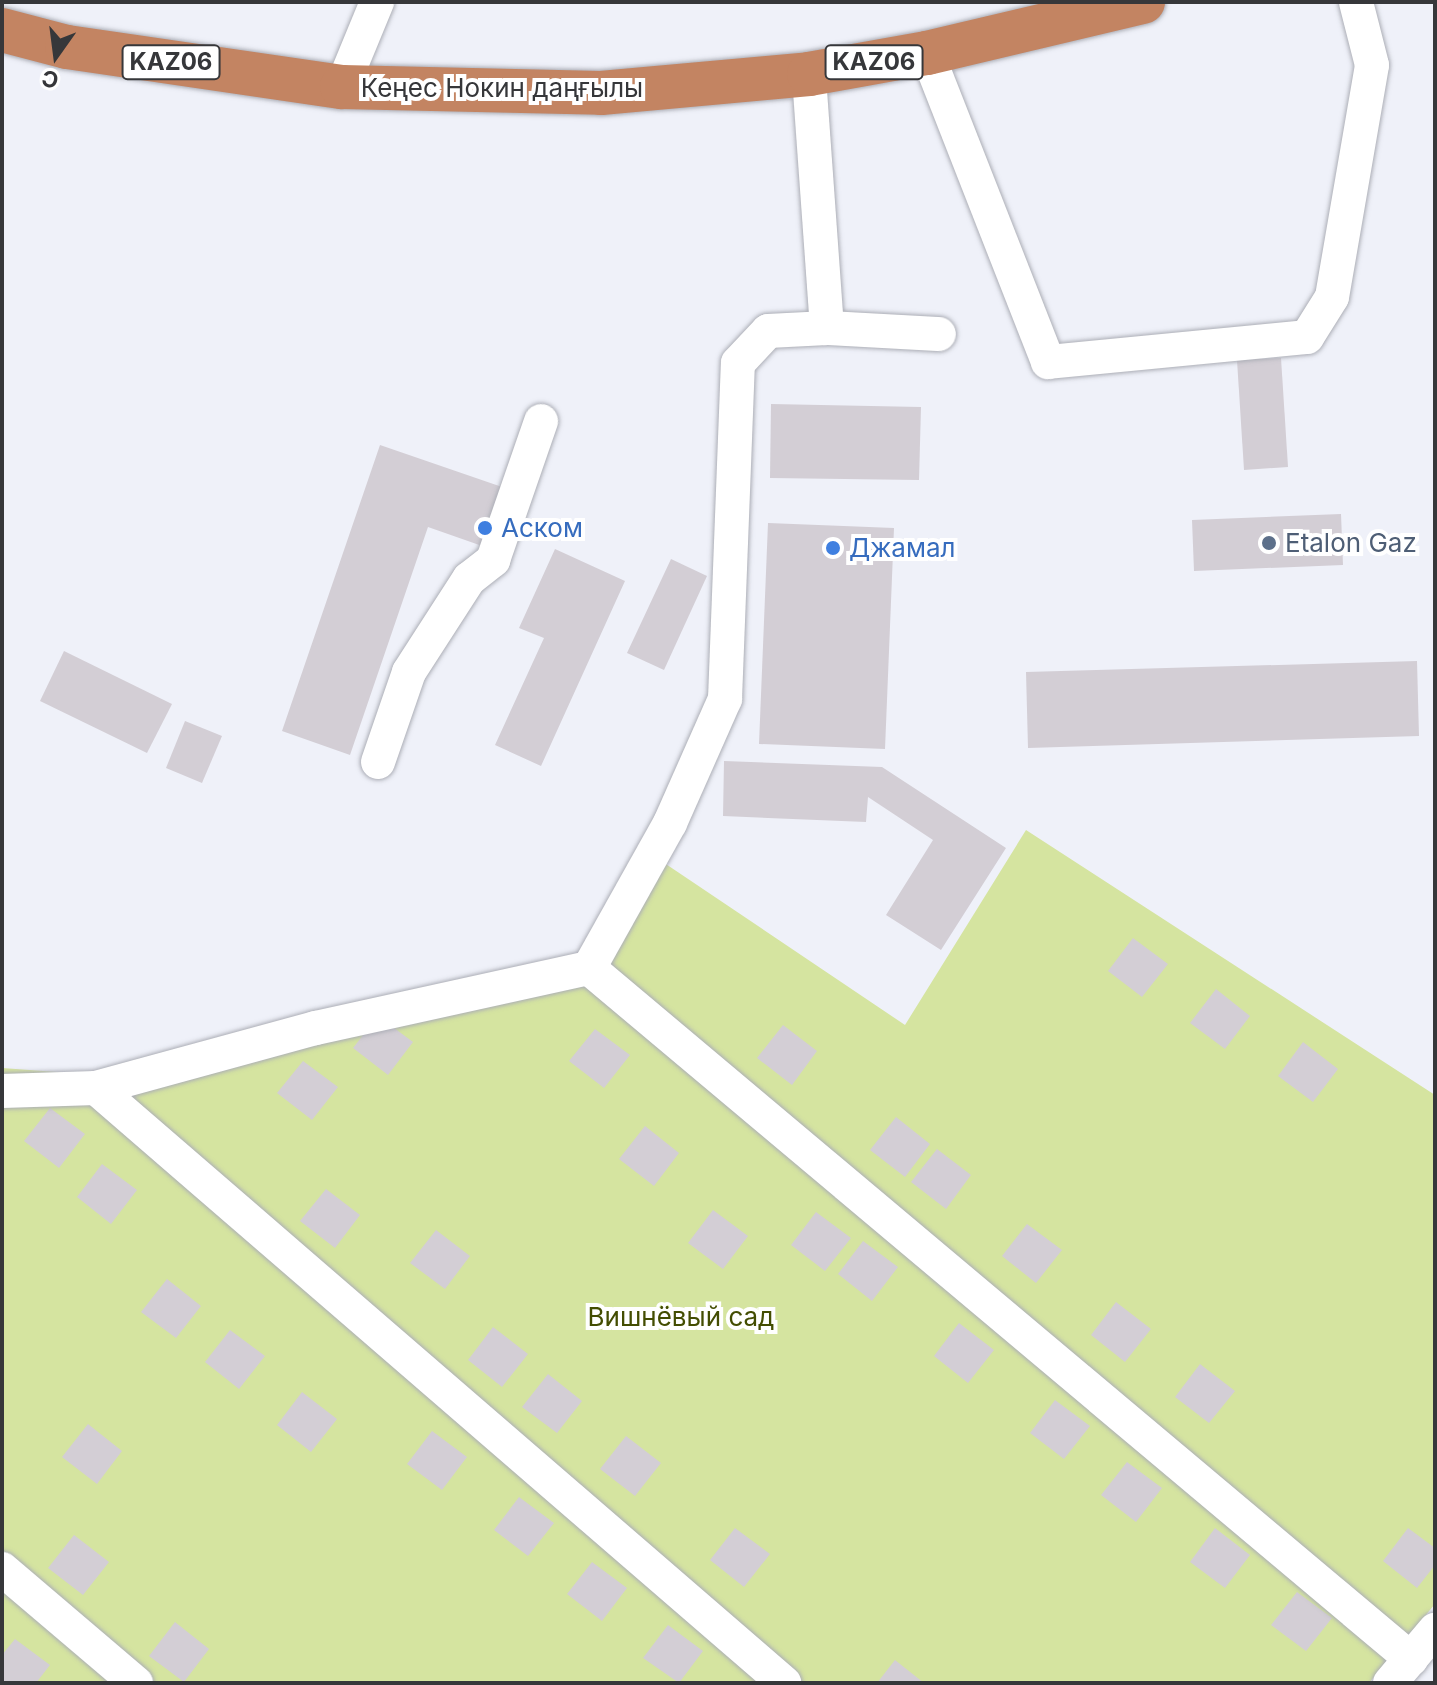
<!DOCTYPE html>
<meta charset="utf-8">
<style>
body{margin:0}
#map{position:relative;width:1437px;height:1685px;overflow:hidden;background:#eff1f9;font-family:Inter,sans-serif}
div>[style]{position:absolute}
.green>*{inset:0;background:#d5e4a0}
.building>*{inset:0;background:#d3ced5}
.roads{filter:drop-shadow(0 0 2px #acaeb6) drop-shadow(0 0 2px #acaeb6)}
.minor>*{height:34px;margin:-17px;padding:0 17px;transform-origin:17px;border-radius:17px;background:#fff}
.highway>*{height:44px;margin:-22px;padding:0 22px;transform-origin:22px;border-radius:22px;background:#c38462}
.dots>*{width:22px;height:22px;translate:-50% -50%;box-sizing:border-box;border:4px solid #fff;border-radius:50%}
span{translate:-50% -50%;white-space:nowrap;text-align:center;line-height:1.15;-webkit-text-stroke:8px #fff;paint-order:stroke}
.shield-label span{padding:2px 6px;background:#fff;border:2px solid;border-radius:6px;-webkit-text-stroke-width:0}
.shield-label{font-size:24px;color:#36373a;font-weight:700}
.street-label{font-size:26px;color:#36373a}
.shop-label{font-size:26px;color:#366cbe}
.left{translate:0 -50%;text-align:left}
.service-label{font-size:26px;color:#4e5e75}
.park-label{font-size:26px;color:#434d02}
.frame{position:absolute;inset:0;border:4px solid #36373a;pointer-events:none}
.north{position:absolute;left:16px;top:16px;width:80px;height:80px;-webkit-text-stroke:6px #fff;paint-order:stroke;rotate:194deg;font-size:22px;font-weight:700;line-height:32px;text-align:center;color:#36373a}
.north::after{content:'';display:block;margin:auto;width:28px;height:36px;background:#36373a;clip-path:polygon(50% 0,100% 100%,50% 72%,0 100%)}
</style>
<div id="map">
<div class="green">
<i style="clip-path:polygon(1026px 830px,1435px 1095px,1435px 1604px,1369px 1683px,2px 1683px,2px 1068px,84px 1074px,580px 965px,642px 848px,905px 1025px)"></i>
</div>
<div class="building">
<i style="clip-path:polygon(1281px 358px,1288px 467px,1244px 470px,1237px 360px)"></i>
<i style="clip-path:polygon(771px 404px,921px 407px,919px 480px,770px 478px)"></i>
<i style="clip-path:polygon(380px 445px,505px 488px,485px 547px,428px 527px,350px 755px,282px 731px)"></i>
<i style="clip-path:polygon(1341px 514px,1343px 565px,1194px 571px,1192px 520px)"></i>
<i style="clip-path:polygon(768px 523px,894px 528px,885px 749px,759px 744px)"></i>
<i style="clip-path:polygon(555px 549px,625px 581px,541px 766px,495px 745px,544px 638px,519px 628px)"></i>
<i style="clip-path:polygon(671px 559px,707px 576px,664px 670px,627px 653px)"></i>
<i style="clip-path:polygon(64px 651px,172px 704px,147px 753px,40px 701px)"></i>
<i style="clip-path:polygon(1417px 661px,1419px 736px,1028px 748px,1026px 672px)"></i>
<i style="clip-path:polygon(185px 721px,222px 736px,202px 783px,166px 768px)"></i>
<i style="clip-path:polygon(724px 761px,882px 767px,1006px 848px,941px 950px,886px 915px,933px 840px,868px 797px,866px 822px,723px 816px)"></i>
<i style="clip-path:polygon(1133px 938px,1168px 964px,1142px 997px,1108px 971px)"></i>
<i style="clip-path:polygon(1216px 989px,1250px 1016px,1225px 1049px,1190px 1023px)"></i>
<i style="clip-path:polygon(378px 1016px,413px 1042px,388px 1075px,353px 1048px)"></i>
<i style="clip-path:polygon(783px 1025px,817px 1051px,792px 1085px,757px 1058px)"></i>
<i style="clip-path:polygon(595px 1029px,630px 1055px,604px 1088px,569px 1061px)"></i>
<i style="clip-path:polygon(1303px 1042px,1338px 1069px,1313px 1102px,1278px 1076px)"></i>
<i style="clip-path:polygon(303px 1061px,338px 1087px,312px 1120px,277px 1093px)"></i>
<i style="clip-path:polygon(50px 1108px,85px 1134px,59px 1168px,24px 1141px)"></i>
<i style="clip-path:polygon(896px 1117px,930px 1144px,905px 1177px,870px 1150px)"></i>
<i style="clip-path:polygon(645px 1126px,679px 1153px,654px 1186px,619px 1159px)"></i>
<i style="clip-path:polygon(937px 1149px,971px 1175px,946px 1209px,911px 1182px)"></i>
<i style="clip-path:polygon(102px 1164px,137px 1190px,111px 1224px,77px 1197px)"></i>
<i style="clip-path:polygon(326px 1189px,360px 1215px,335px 1248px,300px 1221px)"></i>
<i style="clip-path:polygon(713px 1210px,748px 1236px,723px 1269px,688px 1243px)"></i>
<i style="clip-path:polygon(816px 1212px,851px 1238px,825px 1271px,791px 1245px)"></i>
<i style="clip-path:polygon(1027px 1224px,1062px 1250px,1036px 1283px,1002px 1256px)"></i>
<i style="clip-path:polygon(436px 1230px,470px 1256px,445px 1289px,410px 1263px)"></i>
<i style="clip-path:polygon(863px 1241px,898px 1267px,872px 1301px,838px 1274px)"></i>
<i style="clip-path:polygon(167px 1279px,201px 1306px,176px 1338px,141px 1312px)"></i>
<i style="clip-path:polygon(1116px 1302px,1151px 1329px,1125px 1362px,1091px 1335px)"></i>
<i style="clip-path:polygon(959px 1323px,994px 1350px,968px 1383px,934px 1356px)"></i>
<i style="clip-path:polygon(493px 1327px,528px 1354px,502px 1387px,468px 1360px)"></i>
<i style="clip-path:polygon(230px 1330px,265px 1356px,239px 1389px,205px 1362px)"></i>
<i style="clip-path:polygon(1200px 1364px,1235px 1391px,1209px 1423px,1175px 1397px)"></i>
<i style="clip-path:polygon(548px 1374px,582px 1401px,557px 1433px,522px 1407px)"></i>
<i style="clip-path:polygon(302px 1392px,337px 1419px,311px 1452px,277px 1425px)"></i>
<i style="clip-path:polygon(1055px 1400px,1090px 1426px,1064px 1459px,1030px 1433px)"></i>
<i style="clip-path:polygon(88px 1424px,122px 1451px,97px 1484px,62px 1457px)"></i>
<i style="clip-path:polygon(432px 1431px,467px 1457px,442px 1490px,407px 1464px)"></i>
<i style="clip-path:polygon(626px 1436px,661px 1463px,635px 1496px,600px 1469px)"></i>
<i style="clip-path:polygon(1127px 1462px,1162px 1488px,1136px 1522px,1101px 1495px)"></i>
<i style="clip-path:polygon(519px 1497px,554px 1523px,528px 1556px,494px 1530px)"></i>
<i style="clip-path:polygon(735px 1528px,770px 1554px,744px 1587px,710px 1560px)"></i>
<i style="clip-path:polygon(1215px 1528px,1250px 1555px,1225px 1588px,1190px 1562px)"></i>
<i style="clip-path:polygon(1408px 1528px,1435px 1548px,1435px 1565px,1417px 1588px,1383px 1561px)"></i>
<i style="clip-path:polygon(74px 1535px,109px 1562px,83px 1595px,48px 1568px)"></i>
<i style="clip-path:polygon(592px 1562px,627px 1588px,602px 1621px,567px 1594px)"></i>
<i style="clip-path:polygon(1297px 1592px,1332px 1618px,1306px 1651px,1271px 1625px)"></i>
<i style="clip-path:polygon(175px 1622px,209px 1649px,184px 1682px,149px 1656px)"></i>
<i style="clip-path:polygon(668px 1625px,703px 1651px,679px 1683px,643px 1658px)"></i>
<i style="clip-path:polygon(15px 1639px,50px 1665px,36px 1683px,2px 1682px,2px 1655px)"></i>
<i style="clip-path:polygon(895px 1660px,924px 1683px,877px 1683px)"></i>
</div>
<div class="roads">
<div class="minor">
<i style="left:927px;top:53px;width:332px;rotate:68.6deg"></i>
<i style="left:1048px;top:362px;width:260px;rotate:-5.5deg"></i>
<i style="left:1307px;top:337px;width:47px;rotate:-58deg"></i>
<i style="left:1332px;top:297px;width:235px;rotate:-80.2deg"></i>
<i style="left:1372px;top:65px;width:65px;rotate:-104.3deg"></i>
<i style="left:342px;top:87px;width:92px;rotate:-67.6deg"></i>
<i style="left:827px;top:328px;width:112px;rotate:3.1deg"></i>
<i style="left:378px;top:762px;width:95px;rotate:-71deg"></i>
<i style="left:409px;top:672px;width:111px;rotate:-57.2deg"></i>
<i style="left:469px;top:579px;width:31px;rotate:-38deg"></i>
<i style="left:493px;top:560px;width:147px;rotate:-70.9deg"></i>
<i style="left:589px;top:968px;width:1074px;rotate:40.05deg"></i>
<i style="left:96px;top:1088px;width:910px;rotate:40.85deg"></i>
<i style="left:2px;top:1091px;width:94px;rotate:-1.8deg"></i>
<i style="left:96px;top:1088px;width:228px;rotate:-15.3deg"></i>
<i style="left:316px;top:1028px;width:280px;rotate:-12.4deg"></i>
<i style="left:589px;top:968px;width:166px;rotate:-60.8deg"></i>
<i style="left:670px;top:823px;width:136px;rotate:-66.1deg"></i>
<i style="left:725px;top:699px;width:336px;rotate:-87.8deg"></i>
<i style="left:738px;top:363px;width:44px;rotate:-46.8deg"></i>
<i style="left:768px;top:331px;width:59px;rotate:-2.9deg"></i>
<i style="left:827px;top:328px;width:255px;rotate:-94.1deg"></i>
<i style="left:2px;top:1569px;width:176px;rotate:40.4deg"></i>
<i style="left:1390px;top:1683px;width:70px;rotate:-49.7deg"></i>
</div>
<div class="highway">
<i style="left:2px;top:30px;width:67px;rotate:14.7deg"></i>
<i style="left:67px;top:47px;width:278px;rotate:8.3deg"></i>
<i style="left:342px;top:87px;width:259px;rotate:1.3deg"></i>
<i style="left:601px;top:93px;width:209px;rotate:-5.2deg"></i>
<i style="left:809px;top:74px;width:120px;rotate:-10.1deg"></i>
<i style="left:927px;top:53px;width:222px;rotate:-13.3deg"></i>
</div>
</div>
<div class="dots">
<i style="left:485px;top:528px;background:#3f7fe0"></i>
<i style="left:1269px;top:543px;background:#5c6f8a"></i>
<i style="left:833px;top:548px;background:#3f7fe0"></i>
</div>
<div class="shield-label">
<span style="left:171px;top:62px">KАZ06</span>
<span style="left:874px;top:62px">KАZ06</span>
</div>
<div class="street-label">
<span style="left:502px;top:88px">Кеңес Нокин даңғылы</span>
</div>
<div class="shop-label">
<span class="left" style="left:501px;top:528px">Аском</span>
<span class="left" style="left:849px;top:548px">Джамал</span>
</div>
<div class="service-label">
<span class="left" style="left:1285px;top:543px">Etalon Gaz</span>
</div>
<div class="park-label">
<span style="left:681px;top:1317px">Вишнёвый сад</span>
</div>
<div class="frame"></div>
<div class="north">С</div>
</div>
